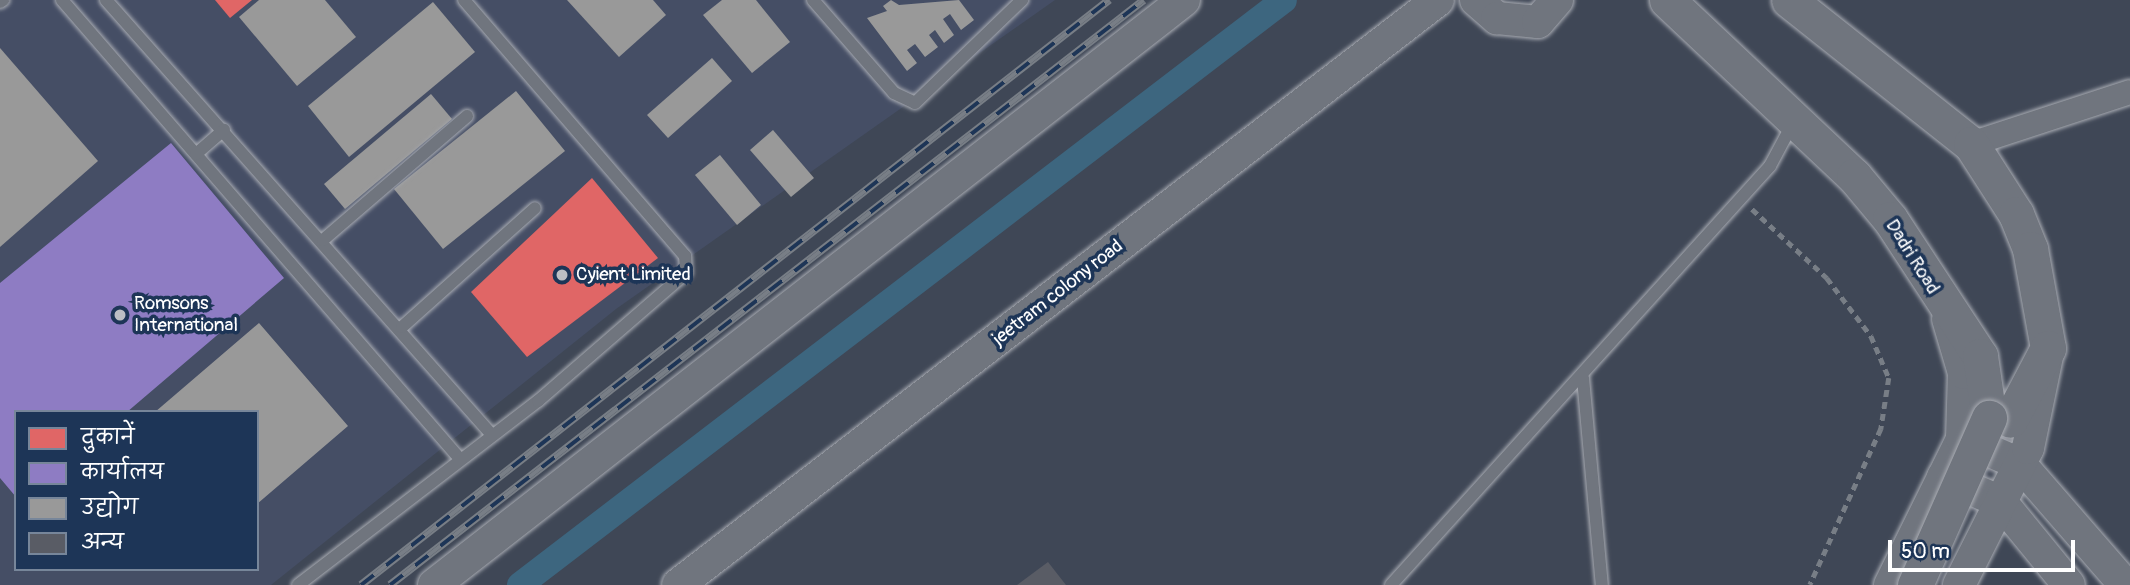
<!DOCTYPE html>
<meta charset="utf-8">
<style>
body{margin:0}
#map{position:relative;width:2130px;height:585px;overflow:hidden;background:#3f4756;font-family:Pangolin,"Playpen Sans Deva",sans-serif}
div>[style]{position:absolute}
.built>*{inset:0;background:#454e65}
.shops>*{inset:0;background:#e06666}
.offices>*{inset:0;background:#8e7cc3}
.industry>*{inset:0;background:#999}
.canal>*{height:26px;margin:-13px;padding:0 13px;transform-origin:13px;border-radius:13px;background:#3d667f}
.building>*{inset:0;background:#595c65}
.path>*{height:4.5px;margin-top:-2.25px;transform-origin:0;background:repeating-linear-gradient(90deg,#787e86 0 7px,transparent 0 12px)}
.roads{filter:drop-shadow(0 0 2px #a9acb3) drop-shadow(0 0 2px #a9acb3)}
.service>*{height:12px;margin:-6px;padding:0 6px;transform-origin:6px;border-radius:6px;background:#70757e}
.minor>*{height:24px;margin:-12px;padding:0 12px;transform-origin:12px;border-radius:12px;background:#70757e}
.tertiary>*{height:32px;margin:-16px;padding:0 16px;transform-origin:16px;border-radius:16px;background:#70757e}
.secondary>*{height:35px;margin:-17.5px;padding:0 17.5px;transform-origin:17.5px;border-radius:17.5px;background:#70757e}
.rail>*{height:8px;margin-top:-4px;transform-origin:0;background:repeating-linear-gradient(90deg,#1d3557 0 16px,#787e86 0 32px);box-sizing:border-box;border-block:2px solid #787e86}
.bridges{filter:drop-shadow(0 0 2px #a9acb3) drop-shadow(0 0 2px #a9acb3)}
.secondary-bridge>*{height:35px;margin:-17.5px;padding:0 17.5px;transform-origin:17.5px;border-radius:17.5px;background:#70757e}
.dots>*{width:19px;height:19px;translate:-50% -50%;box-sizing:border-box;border:4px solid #1d3557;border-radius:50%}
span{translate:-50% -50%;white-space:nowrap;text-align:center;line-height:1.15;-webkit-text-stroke:7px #1d3557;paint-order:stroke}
.street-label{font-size:19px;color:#fff}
.poi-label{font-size:19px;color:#fff}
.left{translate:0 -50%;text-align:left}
.legend{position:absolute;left:14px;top:410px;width:245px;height:161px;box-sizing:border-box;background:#1d3557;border:2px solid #77869a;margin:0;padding:9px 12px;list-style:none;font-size:21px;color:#fff}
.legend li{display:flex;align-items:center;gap:14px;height:35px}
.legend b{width:35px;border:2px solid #77869a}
.scale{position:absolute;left:1888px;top:540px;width:187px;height:32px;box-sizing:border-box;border:4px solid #fff;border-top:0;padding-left:9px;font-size:21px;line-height:24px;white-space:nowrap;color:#fff;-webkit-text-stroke:5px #1d3557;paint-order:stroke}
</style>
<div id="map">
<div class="built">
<i style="clip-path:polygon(evenodd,0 0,1055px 0,616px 309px,271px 585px,0 585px,0 0,16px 412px,257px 412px,257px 569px,16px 569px,16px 412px)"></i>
</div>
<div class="shops">
<i style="clip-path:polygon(215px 0,252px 0,230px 18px)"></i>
<i style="clip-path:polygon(592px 178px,658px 258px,527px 357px,471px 292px)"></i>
</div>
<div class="offices">
<i style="clip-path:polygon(171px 143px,284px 278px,127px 412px,16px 412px,16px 497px,0 478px,0 283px)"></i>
</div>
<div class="industry">
<i style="clip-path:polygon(259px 0,325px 0,356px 37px,297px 86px,239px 17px)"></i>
<i style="clip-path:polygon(567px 0,653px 0,666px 15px,619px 57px)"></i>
<i style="clip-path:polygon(722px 0,756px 0,790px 42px,752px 73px,703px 15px)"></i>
<i style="clip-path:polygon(891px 0,899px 5px,959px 0,974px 20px,961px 30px,950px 14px,943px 19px,954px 35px,944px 43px,935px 30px,929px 35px,938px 47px,925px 57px,915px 44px,907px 50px,917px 63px,907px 71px,867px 18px,887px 11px,883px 6px)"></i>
<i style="clip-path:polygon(433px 2px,475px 52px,349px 157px,308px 106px)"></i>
<i style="clip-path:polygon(0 48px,98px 161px,0 247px)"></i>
<i style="clip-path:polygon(712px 58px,732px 81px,668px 138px,647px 115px)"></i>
<i style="clip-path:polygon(516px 91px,565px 151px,443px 249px,394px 189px)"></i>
<i style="clip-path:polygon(431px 94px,452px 119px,345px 209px,324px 184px)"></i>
<i style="clip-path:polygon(773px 130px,814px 178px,791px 197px,750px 150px)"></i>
<i style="clip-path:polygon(720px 155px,761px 205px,737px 225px,695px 175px)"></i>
<i style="clip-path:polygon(259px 323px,348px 426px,257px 504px,257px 412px,155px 412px)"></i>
</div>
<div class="canal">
<i style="left:520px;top:585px;width:962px;rotate:-37.44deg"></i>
</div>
<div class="building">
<i style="clip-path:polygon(1048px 562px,1066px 585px,1017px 585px)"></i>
</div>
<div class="path">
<i style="left:1752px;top:209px;width:102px;rotate:42.6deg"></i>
<i style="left:1827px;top:278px;width:73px;rotate:52.8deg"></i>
<i style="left:1871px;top:336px;width:46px;rotate:66.8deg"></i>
<i style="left:1889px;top:378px;width:52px;rotate:98.9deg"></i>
<i style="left:1881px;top:429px;width:171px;rotate:114.5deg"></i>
</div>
<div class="roads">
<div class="service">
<i style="left:62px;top:0;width:608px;rotate:49.07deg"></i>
<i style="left:106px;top:0;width:580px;rotate:48.42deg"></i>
<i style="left:813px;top:0;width:123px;rotate:48.9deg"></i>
<i style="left:894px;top:93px;width:23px;rotate:25deg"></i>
<i style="left:915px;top:103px;width:149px;rotate:-43.9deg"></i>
<i style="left:0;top:2px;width:4px;rotate:-34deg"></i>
<i style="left:196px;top:154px;width:37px;rotate:-41deg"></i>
<i style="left:323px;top:240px;width:190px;rotate:-40.7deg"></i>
<i style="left:402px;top:327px;width:178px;rotate:-41.8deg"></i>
<i style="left:1583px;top:378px;width:208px;rotate:84.8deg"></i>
<i style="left:298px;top:585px;width:302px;rotate:-37.5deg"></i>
<i style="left:538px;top:401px;width:196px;rotate:-40.9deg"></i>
<i style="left:686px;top:273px;width:17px;rotate:-93deg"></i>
<i style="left:685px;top:256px;width:338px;rotate:-130.8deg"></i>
<i style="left:1391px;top:585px;width:565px;rotate:-47.87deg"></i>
<i style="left:1770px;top:166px;width:51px;rotate:-61.9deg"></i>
</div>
<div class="minor">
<i style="left:1971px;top:144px;width:167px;rotate:-18.1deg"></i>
</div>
<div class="tertiary">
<i style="left:1476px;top:0;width:28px;rotate:41deg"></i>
<i style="left:1497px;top:18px;width:41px;rotate:5.6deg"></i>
<i style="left:1538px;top:22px;width:29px;rotate:-49deg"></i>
<i style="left:1962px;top:439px;width:63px;rotate:23.3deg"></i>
<i style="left:2020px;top:464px;width:160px;rotate:49deg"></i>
<i style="left:1943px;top:477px;width:63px;rotate:23.3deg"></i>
<i style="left:2001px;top:502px;width:107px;rotate:50.7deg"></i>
<i style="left:434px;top:585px;width:951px;rotate:-37.95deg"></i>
<i style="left:678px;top:585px;width:959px;rotate:-37.59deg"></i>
<i style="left:1890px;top:585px;width:163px;rotate:-63.7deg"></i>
<i style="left:1962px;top:439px;width:66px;rotate:-88.3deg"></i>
<i style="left:1964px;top:373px;width:56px;rotate:-106.5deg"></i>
<i style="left:1959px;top:585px;width:153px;rotate:-63.3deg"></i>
<i style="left:2028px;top:448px;width:94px;rotate:-78.3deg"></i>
</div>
<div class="secondary">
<i style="left:1667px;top:0;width:257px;rotate:43.3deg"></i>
<i style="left:1854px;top:176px;width:56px;rotate:50.1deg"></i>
<i style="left:1890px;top:219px;width:164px;rotate:56.7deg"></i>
<i style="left:1980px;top:356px;width:63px;rotate:81.7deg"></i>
<i style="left:1789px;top:0;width:232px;rotate:38.4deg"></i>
<i style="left:1971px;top:144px;width:83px;rotate:57.3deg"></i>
<i style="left:2016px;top:214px;width:38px;rotate:68deg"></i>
<i style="left:2030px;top:249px;width:101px;rotate:79.7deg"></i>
<i style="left:2048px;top:348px;width:81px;rotate:117.8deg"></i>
</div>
</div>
<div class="rail">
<i style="left:361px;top:585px;width:950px;rotate:-38.03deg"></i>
<i style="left:390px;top:585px;width:954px;rotate:-37.81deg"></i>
</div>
<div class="bridges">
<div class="secondary-bridge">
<i style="left:1915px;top:585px;width:183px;rotate:-66.1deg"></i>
</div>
</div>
<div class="dots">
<i style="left:562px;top:275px;background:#bcbfc4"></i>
<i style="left:120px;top:315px;background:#bcbfc4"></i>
</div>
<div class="street-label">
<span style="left:1912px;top:257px;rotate:58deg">Dadri Road</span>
<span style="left:1058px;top:293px;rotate:-38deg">jeetram colony road</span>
</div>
<div class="poi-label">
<span class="left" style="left:576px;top:275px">Cyient Limited</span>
<span class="left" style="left:134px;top:315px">Romsons<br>International</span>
</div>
<ul class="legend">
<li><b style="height:19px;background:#e06666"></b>दुकानें</li>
<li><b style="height:19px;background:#8e7cc3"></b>कार्यालय</li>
<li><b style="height:19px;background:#999"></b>उद्योग</li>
<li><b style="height:19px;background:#595c65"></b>अन्य</li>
</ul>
<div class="scale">50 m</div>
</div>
